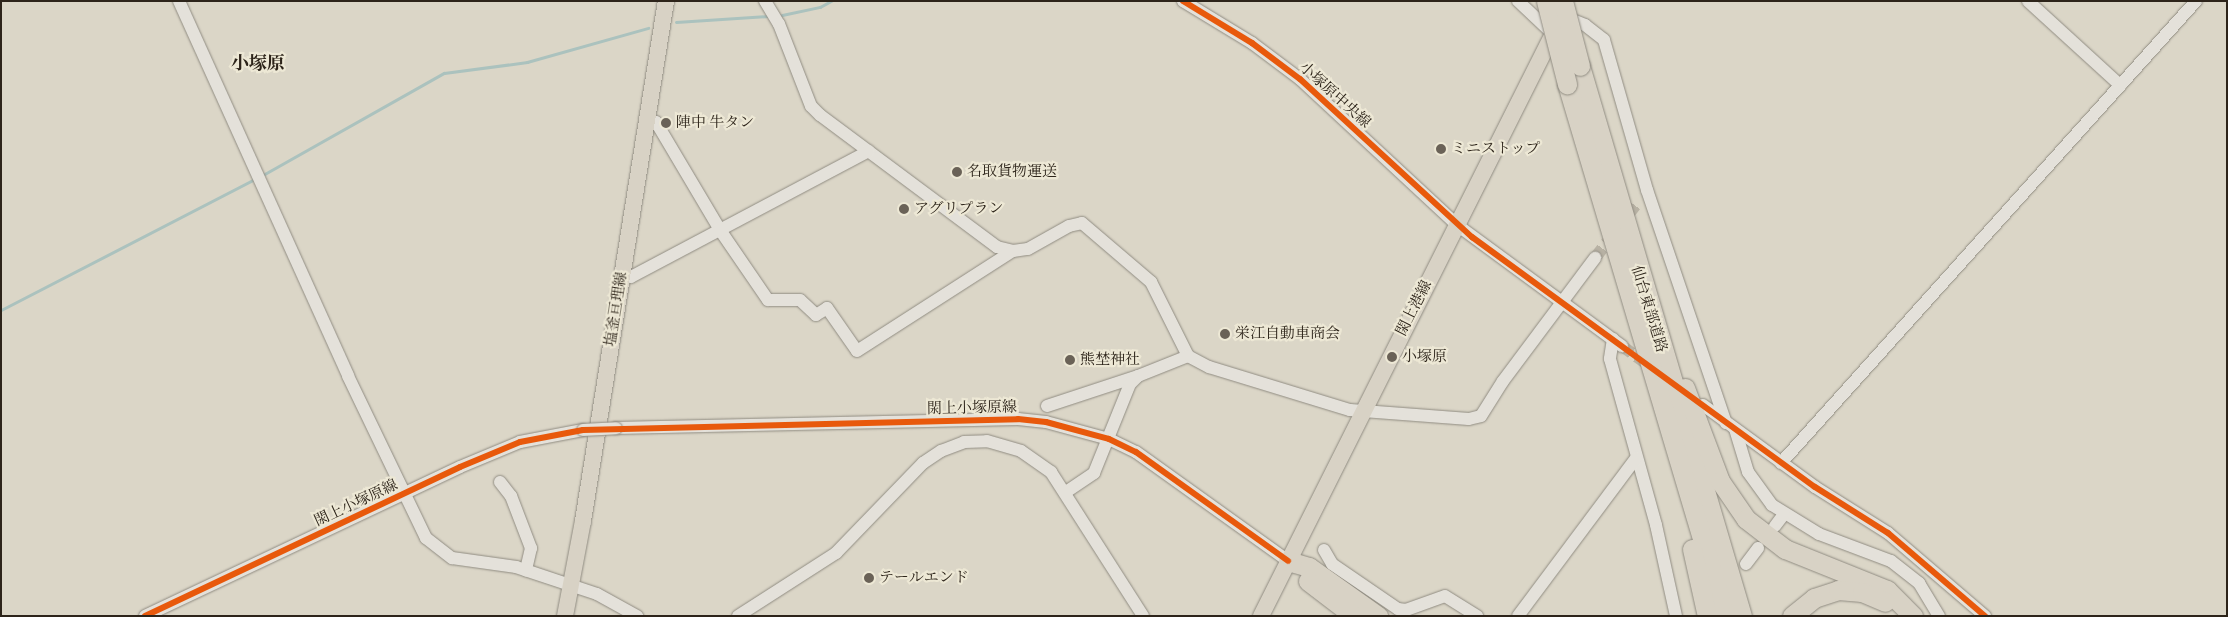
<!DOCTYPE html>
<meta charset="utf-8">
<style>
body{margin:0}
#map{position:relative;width:2228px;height:617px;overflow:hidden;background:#dbd6c7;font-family:"IM FELL French Canon","Noto Serif JP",serif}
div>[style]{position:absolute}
.stream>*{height:3px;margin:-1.5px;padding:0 1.5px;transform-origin:1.5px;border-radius:1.5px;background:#abc2be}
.minor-tunnel>*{height:12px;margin-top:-6px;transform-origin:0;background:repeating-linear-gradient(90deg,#b8b2a4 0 12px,transparent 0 18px)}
.roads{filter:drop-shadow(0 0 1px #908c82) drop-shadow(0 0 1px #908c82)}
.minor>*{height:12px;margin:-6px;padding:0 6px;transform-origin:6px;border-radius:6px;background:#e4e1da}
.major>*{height:16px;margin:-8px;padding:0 8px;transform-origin:8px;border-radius:8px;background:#d8d2c5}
.highway>*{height:19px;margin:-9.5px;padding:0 9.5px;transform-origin:9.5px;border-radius:9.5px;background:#d8d2c5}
.bridges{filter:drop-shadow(0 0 1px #908c82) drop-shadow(0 0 1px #908c82)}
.minor-bridge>*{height:12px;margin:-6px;padding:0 6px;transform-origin:6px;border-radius:6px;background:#e4e1da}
.highway-bridge>*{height:19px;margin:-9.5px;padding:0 9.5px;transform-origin:9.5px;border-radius:9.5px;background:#d8d2c5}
.cycleway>*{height:6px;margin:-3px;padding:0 3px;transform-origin:3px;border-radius:3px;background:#e8590c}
.dots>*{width:14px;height:14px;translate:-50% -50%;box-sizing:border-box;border:2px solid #ede8d5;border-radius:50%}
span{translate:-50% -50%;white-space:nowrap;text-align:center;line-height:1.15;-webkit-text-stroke:4.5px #ede8d5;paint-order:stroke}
.street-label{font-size:15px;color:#2d241a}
.poi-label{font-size:15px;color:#2d241a}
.left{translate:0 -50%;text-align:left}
.quarter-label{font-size:18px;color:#2d241a;font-weight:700}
.frame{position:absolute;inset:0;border:2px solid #2d241a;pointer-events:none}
</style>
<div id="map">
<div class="stream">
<i style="left:782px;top:15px;width:39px;rotate:-12deg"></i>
<i style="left:820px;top:7px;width:13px;rotate:-29deg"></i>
<i style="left:676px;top:22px;width:93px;rotate:-3.7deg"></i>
<i style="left:261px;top:176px;width:210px;rotate:-29.4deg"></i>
<i style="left:444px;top:73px;width:84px;rotate:-7.5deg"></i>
<i style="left:527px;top:62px;width:126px;rotate:-15.7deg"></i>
<i style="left:1px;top:310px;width:286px;rotate:-27.3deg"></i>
</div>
<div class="minor-tunnel">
<i style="left:1595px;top:258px;width:71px;rotate:-52.5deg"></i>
<i style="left:1622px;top:346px;width:37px;rotate:36deg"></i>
</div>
<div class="roads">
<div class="minor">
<i style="left:179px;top:1px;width:411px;rotate:65.7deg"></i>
<i style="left:348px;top:376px;width:180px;rotate:64.3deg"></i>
<i style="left:426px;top:538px;width:33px;rotate:38deg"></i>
<i style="left:452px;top:558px;width:65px;rotate:8deg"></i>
<i style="left:516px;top:567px;width:85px;rotate:18.4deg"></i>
<i style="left:597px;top:594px;width:46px;rotate:28.8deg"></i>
<i style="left:765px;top:1px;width:27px;rotate:59deg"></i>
<i style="left:779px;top:24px;width:88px;rotate:68.7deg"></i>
<i style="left:811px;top:106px;width:13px;rotate:45deg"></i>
<i style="left:820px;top:115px;width:221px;rotate:36.7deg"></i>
<i style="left:997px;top:247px;width:16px;rotate:14deg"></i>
<i style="left:1013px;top:251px;width:15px;rotate:-8deg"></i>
<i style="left:1028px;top:249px;width:47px;rotate:-29.3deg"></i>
<i style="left:1069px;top:226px;width:13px;rotate:-13deg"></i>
<i style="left:1082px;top:223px;width:91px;rotate:40.5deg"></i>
<i style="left:1151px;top:282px;width:83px;rotate:63.4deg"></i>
<i style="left:1183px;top:1px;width:81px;rotate:31.3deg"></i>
<i style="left:1252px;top:43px;width:60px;rotate:36.9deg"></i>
<i style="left:1300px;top:79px;width:214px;rotate:42.9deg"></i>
<i style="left:1457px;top:225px;width:205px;rotate:36.3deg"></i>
<i style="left:1518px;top:1px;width:48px;rotate:43.3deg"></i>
<i style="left:2028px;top:1px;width:125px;rotate:42.4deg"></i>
<i style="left:1563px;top:16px;width:24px;rotate:22deg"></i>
<i style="left:1585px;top:25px;width:24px;rotate:38deg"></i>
<i style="left:1604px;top:40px;width:156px;rotate:74deg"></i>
<i style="left:1647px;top:190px;width:246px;rotate:71.3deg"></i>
<i style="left:646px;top:121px;width:10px;rotate:6deg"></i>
<i style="left:656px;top:122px;width:126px;rotate:59.3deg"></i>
<i style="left:720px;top:230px;width:85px;rotate:55.6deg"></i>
<i style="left:768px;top:300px;width:32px"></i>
<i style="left:800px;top:300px;width:22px;rotate:43deg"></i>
<i style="left:816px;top:315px;width:13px;rotate:-32deg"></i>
<i style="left:827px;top:308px;width:52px;rotate:55.1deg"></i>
<i style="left:857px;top:351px;width:185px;rotate:-32.7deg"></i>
<i style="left:621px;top:275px;width:10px;rotate:11deg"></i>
<i style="left:631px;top:277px;width:269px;rotate:-27.9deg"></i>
<i style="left:1613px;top:339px;width:20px;rotate:99deg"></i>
<i style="left:1610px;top:359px;width:172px;rotate:74.5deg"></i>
<i style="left:1656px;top:525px;width:93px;rotate:77.6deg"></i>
<i style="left:1703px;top:405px;width:139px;rotate:36.2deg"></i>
<i style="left:1815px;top:487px;width:86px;rotate:32.2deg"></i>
<i style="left:1888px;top:533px;width:128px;rotate:40.6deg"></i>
<i style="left:1047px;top:406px;width:96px;rotate:-18.2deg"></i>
<i style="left:616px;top:428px;width:402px;rotate:-1.3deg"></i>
<i style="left:1018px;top:419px;width:28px;rotate:6deg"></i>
<i style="left:1046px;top:422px;width:65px;rotate:15.1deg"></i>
<i style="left:1109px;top:439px;width:30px;rotate:26deg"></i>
<i style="left:1136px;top:452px;width:187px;rotate:35.6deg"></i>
<i style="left:1735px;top:429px;width:45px;rotate:73.2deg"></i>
<i style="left:1748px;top:472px;width:41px;rotate:54deg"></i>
<i style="left:1772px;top:505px;width:55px;rotate:31.7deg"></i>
<i style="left:1819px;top:534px;width:77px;rotate:20.6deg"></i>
<i style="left:1891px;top:561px;width:36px;rotate:38deg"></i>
<i style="left:1919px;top:583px;width:39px;rotate:59deg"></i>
<i style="left:1781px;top:463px;width:621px;rotate:-48.07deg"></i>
<i style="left:500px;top:482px;width:18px;rotate:52deg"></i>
<i style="left:511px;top:496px;width:56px;rotate:69deg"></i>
<i style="left:531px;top:548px;width:23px;rotate:103deg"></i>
<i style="left:1066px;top:492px;width:34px;rotate:-34deg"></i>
<i style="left:1094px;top:473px;width:96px;rotate:-68deg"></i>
<i style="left:1130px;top:384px;width:11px;rotate:-45deg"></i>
<i style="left:1138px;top:376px;width:54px;rotate:-21.8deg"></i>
<i style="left:1188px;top:356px;width:24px;rotate:28deg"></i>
<i style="left:1209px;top:367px;width:147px;rotate:17deg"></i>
<i style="left:1350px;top:410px;width:119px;rotate:4.3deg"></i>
<i style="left:1469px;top:419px;width:12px;rotate:-14deg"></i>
<i style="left:1481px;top:416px;width:41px;rotate:-57.8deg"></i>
<i style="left:1503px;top:381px;width:154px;rotate:-53.2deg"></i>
<i style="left:1775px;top:526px;width:15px;rotate:-53deg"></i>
<i style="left:1324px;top:550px;width:16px;rotate:60deg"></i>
<i style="left:1332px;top:564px;width:80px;rotate:34.3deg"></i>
<i style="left:1398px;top:609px;width:8px;rotate:7deg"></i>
<i style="left:1406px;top:610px;width:41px;rotate:-19.7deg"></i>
<i style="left:1445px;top:596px;width:38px;rotate:32deg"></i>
<i style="left:1746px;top:564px;width:20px;rotate:-53deg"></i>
<i style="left:145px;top:616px;width:348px;rotate:-25.3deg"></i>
<i style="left:460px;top:467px;width:65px;rotate:-22.6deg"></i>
<i style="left:520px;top:442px;width:64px;rotate:-10.8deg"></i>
<i style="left:738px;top:616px;width:117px;rotate:-32.7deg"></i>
<i style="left:836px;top:553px;width:125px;rotate:-46deg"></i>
<i style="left:923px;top:463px;width:22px;rotate:-34deg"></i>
<i style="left:941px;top:451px;width:25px;rotate:-21deg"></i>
<i style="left:964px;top:442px;width:23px;rotate:-2deg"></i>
<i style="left:987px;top:441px;width:35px;rotate:16deg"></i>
<i style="left:1021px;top:451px;width:37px;rotate:35deg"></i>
<i style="left:1051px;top:472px;width:171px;rotate:57.4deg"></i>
<i style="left:1518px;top:616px;width:197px;rotate:-53.2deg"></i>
</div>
<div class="major">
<i style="left:565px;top:616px;width:97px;rotate:-79.3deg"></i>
<i style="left:583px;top:521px;width:527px;rotate:-80.93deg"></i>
<i style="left:1261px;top:616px;width:660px;rotate:-63.36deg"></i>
</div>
<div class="highway">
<i style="left:1580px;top:66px;width:573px;rotate:73.59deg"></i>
<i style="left:1567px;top:84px;width:555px;rotate:73.46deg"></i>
<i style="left:1685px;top:388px;width:99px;rotate:69.4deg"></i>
<i style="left:1720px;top:481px;width:46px;rotate:55.6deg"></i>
<i style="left:1746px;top:519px;width:49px;rotate:37.6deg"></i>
<i style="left:1785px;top:549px;width:110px;rotate:21.9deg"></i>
<i style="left:1887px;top:590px;width:37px;rotate:45deg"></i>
<i style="left:1692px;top:549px;width:69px;rotate:77.4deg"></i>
<i style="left:1288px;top:561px;width:22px;rotate:16deg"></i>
<i style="left:1309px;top:567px;width:85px;rotate:35.4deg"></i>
<i style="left:1308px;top:581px;width:58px;rotate:37.3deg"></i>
<i style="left:1792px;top:616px;width:28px;rotate:-39deg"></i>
<i style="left:1814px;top:598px;width:25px;rotate:-18deg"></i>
<i style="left:1838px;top:590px;width:24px;rotate:5deg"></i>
<i style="left:1862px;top:592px;width:25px;rotate:23deg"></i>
</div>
</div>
<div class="bridges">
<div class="minor-bridge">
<i style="left:583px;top:430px;width:33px;rotate:-3deg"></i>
</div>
<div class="highway-bridge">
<i style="left:1546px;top:1px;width:86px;rotate:75.8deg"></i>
<i style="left:1563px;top:1px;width:67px;rotate:75.3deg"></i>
</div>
</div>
<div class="cycleway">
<i style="left:1183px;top:1px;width:81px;rotate:31.3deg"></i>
<i style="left:1252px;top:43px;width:60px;rotate:36.9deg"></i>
<i style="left:1300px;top:79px;width:234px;rotate:42.6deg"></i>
<i style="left:1472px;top:237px;width:424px;rotate:36.1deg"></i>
<i style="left:1815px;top:487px;width:86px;rotate:32.2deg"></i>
<i style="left:1888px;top:533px;width:128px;rotate:40.6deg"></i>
<i style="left:145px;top:616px;width:348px;rotate:-25.3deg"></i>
<i style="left:460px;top:467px;width:65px;rotate:-22.6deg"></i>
<i style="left:520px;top:442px;width:64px;rotate:-10.8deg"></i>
<i style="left:583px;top:430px;width:435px;rotate:-1.4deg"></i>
<i style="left:1018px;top:419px;width:28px;rotate:6deg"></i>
<i style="left:1046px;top:422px;width:65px;rotate:15.1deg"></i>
<i style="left:1109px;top:439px;width:30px;rotate:26deg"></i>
<i style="left:1136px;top:452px;width:187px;rotate:35.6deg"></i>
</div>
<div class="dots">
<i style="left:666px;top:123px;background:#6a6257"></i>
<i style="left:1441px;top:149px;background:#6a6257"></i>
<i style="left:957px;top:172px;background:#6a6257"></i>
<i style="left:904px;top:209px;background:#6a6257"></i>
<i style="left:1225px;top:334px;background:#6a6257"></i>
<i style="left:1392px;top:357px;background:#6a6257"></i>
<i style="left:1070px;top:360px;background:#6a6257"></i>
<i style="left:869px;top:578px;background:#6a6257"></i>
</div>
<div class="street-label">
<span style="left:1335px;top:95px;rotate:42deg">小塚原中央線</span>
<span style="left:1414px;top:308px;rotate:-63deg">閖上港線</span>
<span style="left:616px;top:309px;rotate:-81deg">塩釜亘理線</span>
<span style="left:1649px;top:309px;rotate:73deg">仙台東部道路</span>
<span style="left:972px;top:408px;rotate:-1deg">閖上小塚原線</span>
<span style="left:356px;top:503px;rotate:-25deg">閖上小塚原線</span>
</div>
<div class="poi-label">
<span class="left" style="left:676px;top:123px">陣中 牛タン</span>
<span class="left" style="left:1451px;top:149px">ミニストップ</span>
<span class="left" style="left:967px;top:172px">名取貨物運送</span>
<span class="left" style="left:914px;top:209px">アグリプラン</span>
<span class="left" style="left:1235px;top:334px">栄江自動車商会</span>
<span class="left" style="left:1402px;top:357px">小塚原</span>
<span class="left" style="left:1080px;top:360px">熊埜神社</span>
<span class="left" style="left:879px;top:578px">テールエンド</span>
</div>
<div class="quarter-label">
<span style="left:258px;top:64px">小塚原</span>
</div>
<div class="frame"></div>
</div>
